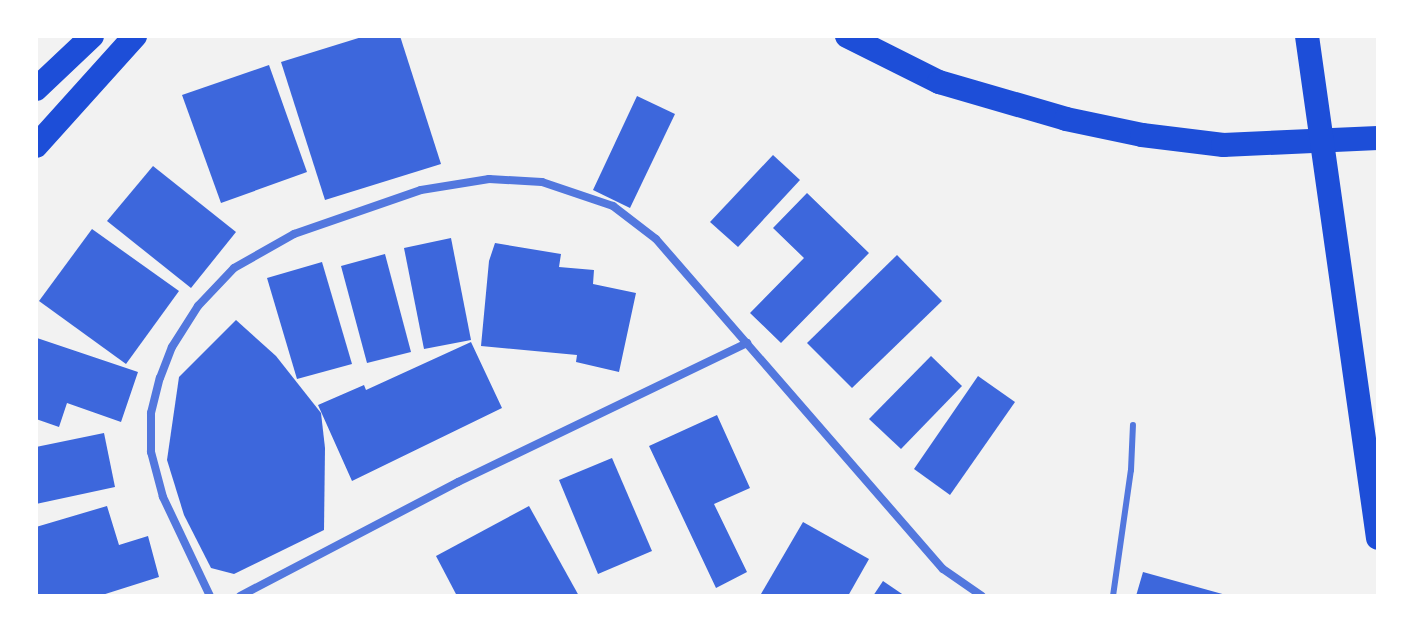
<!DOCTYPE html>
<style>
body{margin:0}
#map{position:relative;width:1414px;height:632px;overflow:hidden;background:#f2f2f2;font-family:"Times New Roman",serif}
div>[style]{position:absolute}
.building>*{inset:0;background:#3d67dc}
.service>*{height:6px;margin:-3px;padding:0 3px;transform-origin:3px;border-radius:3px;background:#5277de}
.minor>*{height:8px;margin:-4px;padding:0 4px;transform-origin:4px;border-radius:4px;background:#5277de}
.motorway>*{height:24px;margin:-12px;padding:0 12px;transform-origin:12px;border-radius:12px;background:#1d4ed8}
span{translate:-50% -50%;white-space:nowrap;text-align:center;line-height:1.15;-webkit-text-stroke:6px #fff;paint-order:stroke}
.frame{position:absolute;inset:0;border:38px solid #fff;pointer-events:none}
</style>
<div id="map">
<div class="building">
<i style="clip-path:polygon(365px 36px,400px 36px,441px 164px,325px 200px,281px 62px)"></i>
<i style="clip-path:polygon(269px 65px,307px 172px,221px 203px,182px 95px)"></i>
<i style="clip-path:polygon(637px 96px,675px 114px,630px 208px,593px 190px)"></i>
<i style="clip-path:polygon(773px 155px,800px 180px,738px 247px,710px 222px)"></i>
<i style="clip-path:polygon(153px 166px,236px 232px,191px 288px,107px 221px)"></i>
<i style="clip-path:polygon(807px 193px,869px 253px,781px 343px,750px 313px,804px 258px,773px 228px)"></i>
<i style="clip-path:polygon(92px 229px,179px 291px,126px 364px,39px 301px)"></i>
<i style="clip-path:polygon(451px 238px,471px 340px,424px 349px,404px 248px)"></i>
<i style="clip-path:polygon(495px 243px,561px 254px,559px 267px,594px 270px,593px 284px,636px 293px,619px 372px,576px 362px,577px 355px,481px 346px,489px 261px)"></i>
<i style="clip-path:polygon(385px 254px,411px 352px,367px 363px,341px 266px)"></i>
<i style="clip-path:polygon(897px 255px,942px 301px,852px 388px,807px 343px)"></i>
<i style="clip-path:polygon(322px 262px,352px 364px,297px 379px,267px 278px)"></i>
<i style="clip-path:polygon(236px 320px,276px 356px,321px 413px,325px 448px,324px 530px,234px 574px,211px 568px,184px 515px,167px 460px,179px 377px)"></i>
<i style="clip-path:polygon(37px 338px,138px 372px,121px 422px,67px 403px,59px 427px,36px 419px)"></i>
<i style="clip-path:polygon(471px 342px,502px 408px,352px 481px,318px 405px,364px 385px,366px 390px)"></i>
<i style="clip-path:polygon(931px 356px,962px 386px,901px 449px,869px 419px)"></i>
<i style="clip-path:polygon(978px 376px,1015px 402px,950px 495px,914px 469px)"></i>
<i style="clip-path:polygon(717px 415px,750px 488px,714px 504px,747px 572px,716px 588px,649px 446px)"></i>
<i style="clip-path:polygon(104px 433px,115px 487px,36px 504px,36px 447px)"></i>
<i style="clip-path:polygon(612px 458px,652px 551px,598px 574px,559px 480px)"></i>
<i style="clip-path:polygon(107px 506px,119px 545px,148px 536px,159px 577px,99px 596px,36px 596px,36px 527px)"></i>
<i style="clip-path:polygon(529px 506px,579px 596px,457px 596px,436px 556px)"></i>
<i style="clip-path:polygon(803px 522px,869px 559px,848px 596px,761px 594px)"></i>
<i style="clip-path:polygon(1143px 572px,1226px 595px,1226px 596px,1136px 596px)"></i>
<i style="clip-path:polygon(883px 581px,905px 596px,873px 596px)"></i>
</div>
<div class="service">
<i style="left:1113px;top:596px;width:127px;rotate:-81.9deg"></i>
<i style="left:1131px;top:470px;width:45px;rotate:-87.5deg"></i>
</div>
<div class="minor">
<i style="left:210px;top:596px;width:110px;rotate:-115.4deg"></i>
<i style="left:163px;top:497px;width:47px;rotate:-104.9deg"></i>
<i style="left:151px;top:452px;width:39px;rotate:-90deg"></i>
<i style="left:151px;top:413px;width:36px;rotate:-76deg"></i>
<i style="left:160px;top:378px;width:33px;rotate:-69deg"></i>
<i style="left:172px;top:347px;width:49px;rotate:-57.6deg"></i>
<i style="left:198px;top:306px;width:52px;rotate:-46.5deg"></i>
<i style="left:234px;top:268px;width:69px;rotate:-29.5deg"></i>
<i style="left:294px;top:234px;width:134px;rotate:-19.1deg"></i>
<i style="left:421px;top:190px;width:69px;rotate:-9.2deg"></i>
<i style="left:489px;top:179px;width:53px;rotate:3.2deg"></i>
<i style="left:542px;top:182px;width:75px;rotate:18.7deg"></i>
<i style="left:613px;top:206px;width:54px;rotate:37.5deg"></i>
<i style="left:656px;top:239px;width:437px;rotate:49deg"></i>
<i style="left:943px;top:569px;width:47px;rotate:34.7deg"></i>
<i style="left:240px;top:596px;width:246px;rotate:-27.6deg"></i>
<i style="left:458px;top:482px;width:321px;rotate:-25.7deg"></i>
</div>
<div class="motorway">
<i style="left:847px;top:36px;width:103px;rotate:26.6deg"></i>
<i style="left:939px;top:82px;width:132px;rotate:16.2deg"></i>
<i style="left:1066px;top:119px;width:78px;rotate:11.9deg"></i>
<i style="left:1142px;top:135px;width:82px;rotate:7deg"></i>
<i style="left:1223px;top:145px;width:155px;rotate:-2.6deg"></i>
<i style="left:1307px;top:36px;width:507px;rotate:81.95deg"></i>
<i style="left:36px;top:89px;width:77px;rotate:-43.4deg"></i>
<i style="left:36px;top:146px;width:148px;rotate:-48deg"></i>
</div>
<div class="frame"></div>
</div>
